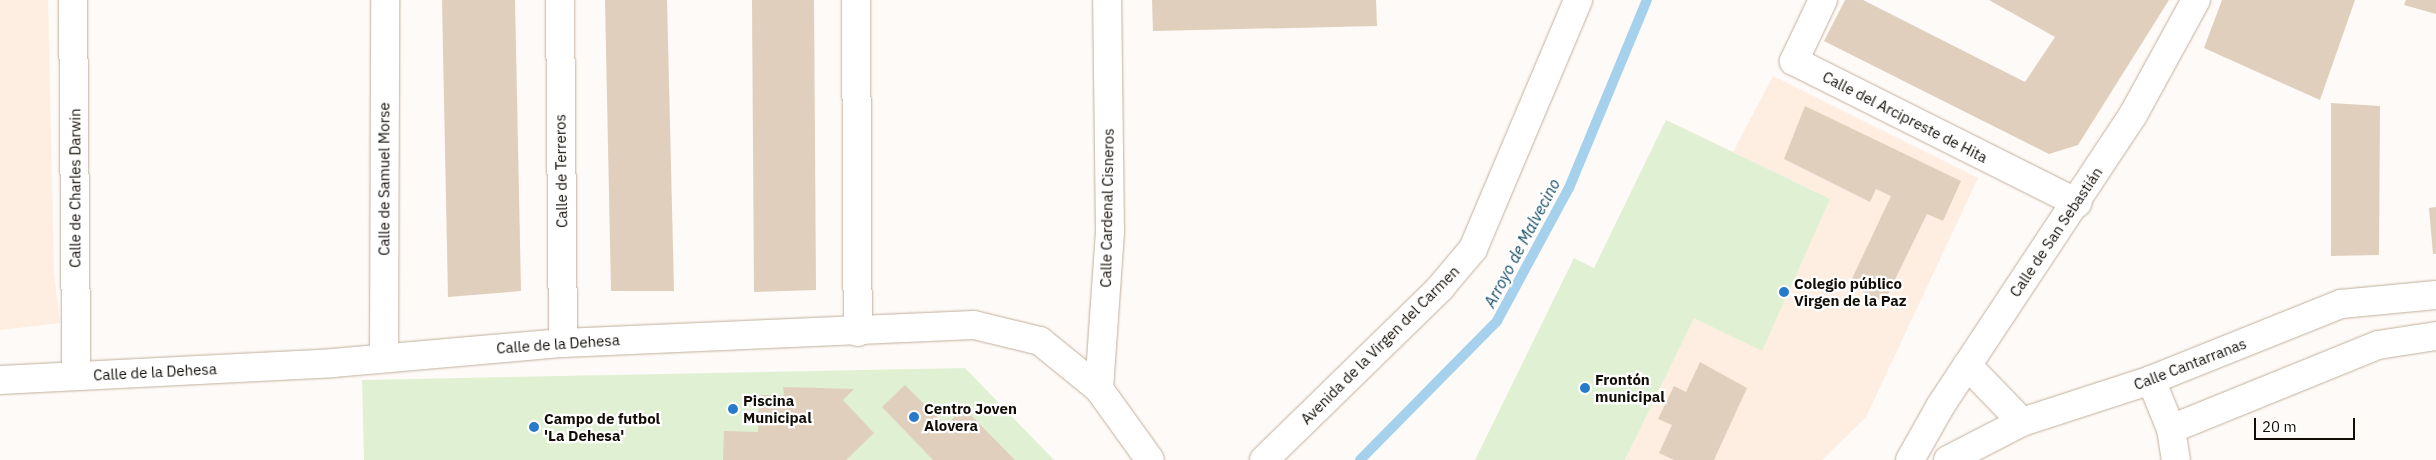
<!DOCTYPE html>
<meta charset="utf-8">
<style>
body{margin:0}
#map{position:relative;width:2436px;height:460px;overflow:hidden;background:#fefaf7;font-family:"IBM Plex Sans",sans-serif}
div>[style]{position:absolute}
.education>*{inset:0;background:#fdeee1}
.green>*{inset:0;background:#e0f1d3}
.stream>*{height:10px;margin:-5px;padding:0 5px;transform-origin:5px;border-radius:5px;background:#a5d1ec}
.building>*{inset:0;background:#e0cfbc}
.roads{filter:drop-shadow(0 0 1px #c0af9d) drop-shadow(0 0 1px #c0af9d)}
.minor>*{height:28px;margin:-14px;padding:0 14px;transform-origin:14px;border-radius:14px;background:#fff}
.dots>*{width:14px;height:14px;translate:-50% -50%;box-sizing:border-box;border:2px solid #fff;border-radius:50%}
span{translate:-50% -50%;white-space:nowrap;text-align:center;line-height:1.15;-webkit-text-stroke:4.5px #fff;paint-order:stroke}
.street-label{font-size:15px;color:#120d07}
.poi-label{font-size:15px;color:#120d07;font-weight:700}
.left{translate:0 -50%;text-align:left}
.water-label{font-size:16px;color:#124964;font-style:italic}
.scale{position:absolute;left:2254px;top:418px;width:101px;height:22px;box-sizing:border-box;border:2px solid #120d07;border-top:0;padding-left:6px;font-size:15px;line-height:18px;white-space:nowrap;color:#120d07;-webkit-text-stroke:4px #fff;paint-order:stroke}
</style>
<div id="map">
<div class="education">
<i style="clip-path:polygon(0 0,48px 0,54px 273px,60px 323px,0 330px)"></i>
<i style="clip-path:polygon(1773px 76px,1978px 178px,1866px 417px,1822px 460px,1625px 460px,1694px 317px,1666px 120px,1733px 152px)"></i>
</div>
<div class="green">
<i style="clip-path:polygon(1666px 120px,1830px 199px,1762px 351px,1694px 318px,1625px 460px,1475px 460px,1574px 258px,1594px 268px)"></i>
<i style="clip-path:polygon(965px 368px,1054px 460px,364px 460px,362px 380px)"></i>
</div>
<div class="stream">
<i style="left:1360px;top:460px;width:195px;rotate:-45.4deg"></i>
<i style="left:1497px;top:321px;width:151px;rotate:-61.6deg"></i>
<i style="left:1569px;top:188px;width:204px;rotate:-67.5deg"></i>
</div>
<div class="building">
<i style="clip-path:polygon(442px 0,515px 0,521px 291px,448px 297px)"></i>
<i style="clip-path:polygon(605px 0,667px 0,674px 291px,611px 291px)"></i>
<i style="clip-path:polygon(752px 0,814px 0,816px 290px,754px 292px)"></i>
<i style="clip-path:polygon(1152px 0,1376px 0,1377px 26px,1153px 31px)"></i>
<i style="clip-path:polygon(1845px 0,1863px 0,2025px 82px,2055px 37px,1989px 0,2169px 0,2078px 145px,2049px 154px,1824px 41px)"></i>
<i style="clip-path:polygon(2222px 0,2355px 0,2320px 100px,2204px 48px)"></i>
<i style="clip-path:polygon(2406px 0,2436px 0,2436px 14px,2404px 5px)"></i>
<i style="clip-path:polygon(2331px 103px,2380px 106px,2379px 255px,2331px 256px)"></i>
<i style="clip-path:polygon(1805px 106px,1961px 181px,1943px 221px,1927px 214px,1884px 302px,1849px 285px,1891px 196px,1876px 189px,1870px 202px,1784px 159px)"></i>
<i style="clip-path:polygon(2436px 207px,2436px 254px,2433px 254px,2429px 208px)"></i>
<i style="clip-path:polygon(1700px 362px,1747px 388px,1714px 460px,1674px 460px,1659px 453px,1672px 425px,1658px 419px,1674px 386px,1686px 392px)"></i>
<i style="clip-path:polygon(905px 385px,946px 426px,963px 407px,1015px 460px,933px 460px,882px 407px)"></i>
<i style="clip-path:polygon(783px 387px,854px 389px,843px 400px,874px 433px,846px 460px,723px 460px,724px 431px,758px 432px,759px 395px,784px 395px)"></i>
</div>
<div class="roads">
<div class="minor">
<i style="left:73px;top:0;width:376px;rotate:89.5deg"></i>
<i style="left:560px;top:0;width:343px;rotate:89.5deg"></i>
<i style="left:856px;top:0;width:332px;rotate:89.7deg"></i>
<i style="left:1823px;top:0;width:68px;rotate:115.4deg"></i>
<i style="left:1794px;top:61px;width:317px;rotate:26.6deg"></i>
<i style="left:384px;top:357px;width:357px;rotate:-89.8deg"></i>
<i style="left:1967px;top:365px;width:79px;rotate:46deg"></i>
<i style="left:2022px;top:422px;width:136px;rotate:-18deg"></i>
<i style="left:2151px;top:380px;width:205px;rotate:-21.8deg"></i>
<i style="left:2341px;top:304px;width:95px;rotate:-5.4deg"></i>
<i style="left:0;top:380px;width:333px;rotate:-2.9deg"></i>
<i style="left:333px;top:363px;width:231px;rotate:-5deg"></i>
<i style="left:563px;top:343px;width:411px;rotate:-2.5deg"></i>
<i style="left:974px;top:325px;width:68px;rotate:13.6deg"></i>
<i style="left:1040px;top:341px;width:76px;rotate:39.1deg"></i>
<i style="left:1099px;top:389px;width:87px;rotate:54.3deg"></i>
<i style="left:2151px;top:380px;width:53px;rotate:67.8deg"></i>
<i style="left:2171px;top:429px;width:31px;rotate:81deg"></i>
<i style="left:1099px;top:389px;width:156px;rotate:-86deg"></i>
<i style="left:1110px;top:233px;width:233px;rotate:-90.7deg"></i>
<i style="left:2171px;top:429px;width:223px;rotate:-22.1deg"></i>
<i style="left:2378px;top:345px;width:59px;rotate:-8.8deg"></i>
<i style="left:1264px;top:460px;width:246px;rotate:-44.3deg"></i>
<i style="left:1440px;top:288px;width:51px;rotate:-49.8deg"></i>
<i style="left:1473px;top:249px;width:270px;rotate:-67.1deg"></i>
<i style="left:1910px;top:460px;width:63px;rotate:-60.6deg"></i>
<i style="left:1941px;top:405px;width:348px;rotate:-56.5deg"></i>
<i style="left:2133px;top:115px;width:131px;rotate:-61.3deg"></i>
<i style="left:1948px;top:460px;width:83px;rotate:-27.2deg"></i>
</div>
</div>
<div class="dots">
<i style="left:1784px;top:292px;background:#287bca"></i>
<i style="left:1585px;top:388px;background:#287bca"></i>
<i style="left:733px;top:409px;background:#287bca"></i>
<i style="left:914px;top:417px;background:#287bca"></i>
<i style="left:534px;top:427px;background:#287bca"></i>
</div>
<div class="street-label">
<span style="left:1905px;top:117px;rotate:27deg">Calle del Arcipreste de Hita</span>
<span style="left:561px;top:171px;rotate:-91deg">Calle de Terreros</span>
<span style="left:384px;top:179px;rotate:-90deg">Calle de Samuel Morse</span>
<span style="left:75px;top:188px;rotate:-90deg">Calle de Charles Darwin</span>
<span style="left:1107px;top:208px;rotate:-89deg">Calle Cardenal Cisneros</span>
<span style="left:2056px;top:232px;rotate:-56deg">Calle de San Sebastián</span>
<span style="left:558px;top:344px;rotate:-4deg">Calle de la Dehesa</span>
<span style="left:1380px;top:345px;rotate:-45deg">Avenida de la Virgen del Carmen</span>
<span style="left:2190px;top:364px;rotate:-21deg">Calle Cantarranas</span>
<span style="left:155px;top:372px;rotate:-3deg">Calle de la Dehesa</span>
</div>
<div class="poi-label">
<span class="left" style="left:1794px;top:292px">Colegio público<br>Virgen de la Paz</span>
<span class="left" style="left:1595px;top:388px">Frontón<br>municipal</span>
<span class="left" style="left:743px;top:409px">Piscina<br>Municipal</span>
<span class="left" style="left:924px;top:417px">Centro Joven<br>Alovera</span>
<span class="left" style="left:544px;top:427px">Campo de futbol<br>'La Dehesa'</span>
</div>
<div class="water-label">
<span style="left:1522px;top:243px;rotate:-62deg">Arroyo de Malvecino</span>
</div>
<div class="scale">20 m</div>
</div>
